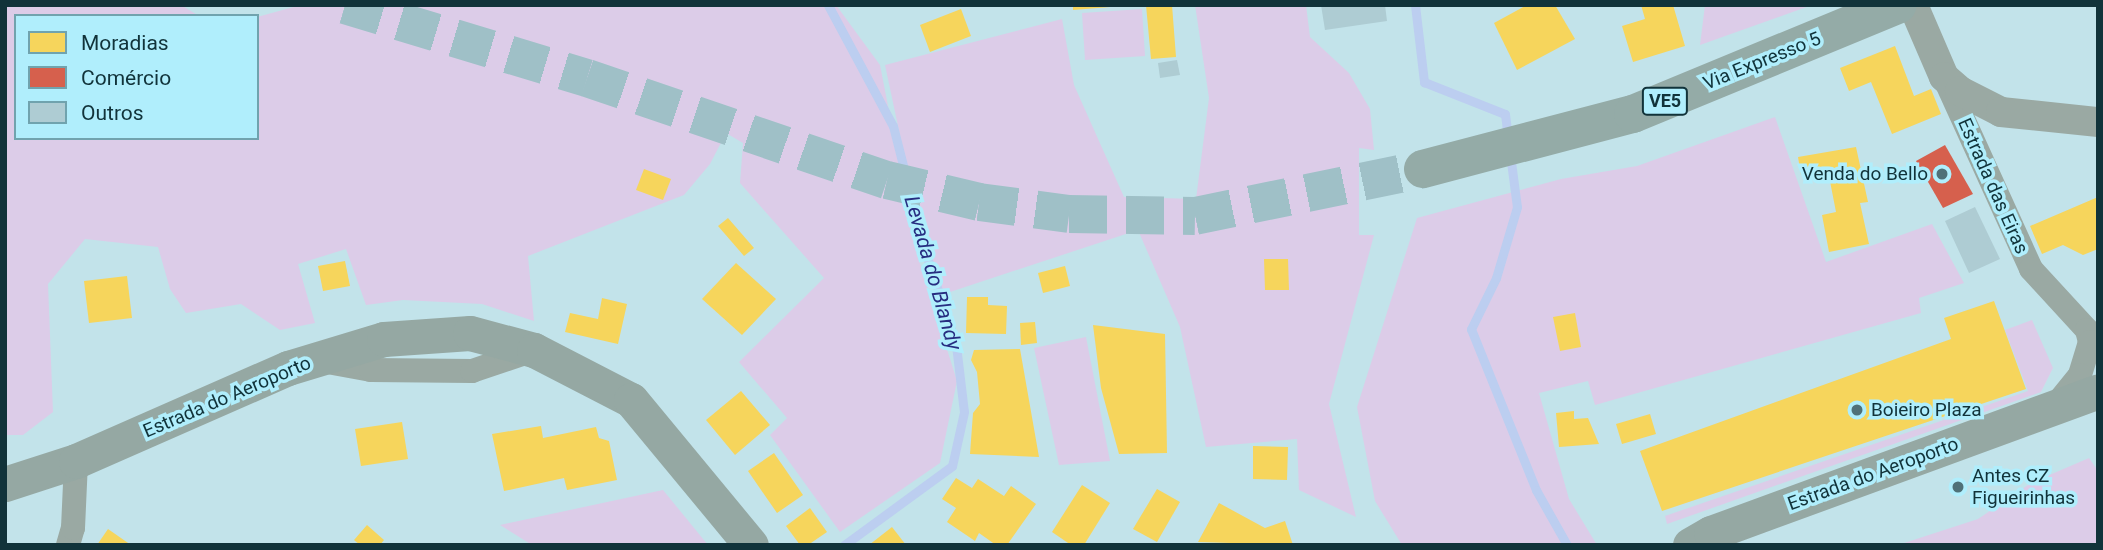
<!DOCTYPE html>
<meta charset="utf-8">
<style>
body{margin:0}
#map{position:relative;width:2103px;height:550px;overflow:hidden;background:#c2e3ea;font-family:Roboto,sans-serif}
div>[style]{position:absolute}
.green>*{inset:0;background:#dccce8}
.homes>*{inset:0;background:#f6d55c}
.shops>*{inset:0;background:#d6604d}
.stream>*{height:9px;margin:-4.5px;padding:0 4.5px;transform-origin:4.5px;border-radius:4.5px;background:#bccef0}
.building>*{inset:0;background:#aeccd3}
.primary-tunnel>*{height:38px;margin-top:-19px;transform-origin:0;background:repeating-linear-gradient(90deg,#9fc0c7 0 38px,transparent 0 57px)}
.minor>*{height:24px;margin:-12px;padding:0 12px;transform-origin:12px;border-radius:12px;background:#9aa9a3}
.tertiary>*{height:30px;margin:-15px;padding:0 15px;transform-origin:15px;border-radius:15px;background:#9aa9a3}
.secondary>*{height:35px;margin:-17.5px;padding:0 17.5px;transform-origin:17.5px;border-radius:17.5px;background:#95a8a3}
.primary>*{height:38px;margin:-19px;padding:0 19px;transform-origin:19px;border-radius:19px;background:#94aba7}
.dots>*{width:19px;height:19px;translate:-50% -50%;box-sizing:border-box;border:4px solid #b0eefc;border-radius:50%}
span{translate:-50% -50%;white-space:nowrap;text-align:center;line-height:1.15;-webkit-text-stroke:7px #b0eefc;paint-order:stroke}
.shield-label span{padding:2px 5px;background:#b0eefc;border:2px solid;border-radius:5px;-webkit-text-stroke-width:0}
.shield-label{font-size:18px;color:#11333a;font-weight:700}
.street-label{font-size:19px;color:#11333a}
.poi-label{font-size:19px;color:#11333a}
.right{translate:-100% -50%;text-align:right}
.left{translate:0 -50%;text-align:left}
.water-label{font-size:21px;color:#272d80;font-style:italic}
.frame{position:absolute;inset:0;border:7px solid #11333a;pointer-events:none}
.legend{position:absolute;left:14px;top:14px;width:245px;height:126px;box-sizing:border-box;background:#b0eefc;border:2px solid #70a3ae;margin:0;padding:9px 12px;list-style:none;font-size:21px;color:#11333a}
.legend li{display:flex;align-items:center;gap:14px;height:35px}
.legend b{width:35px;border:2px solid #70a3ae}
</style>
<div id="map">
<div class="green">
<i style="clip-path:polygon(5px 5px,181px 5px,199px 16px,16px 16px,16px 138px,257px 138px,257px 17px,301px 5px,836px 5px,880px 65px,917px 254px,957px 381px,940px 463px,840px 532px,770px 435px,787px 418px,739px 362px,824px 278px,740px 183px,743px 143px,726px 133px,710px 164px,684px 195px,528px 256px,534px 321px,482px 304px,403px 300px,366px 305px,346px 249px,298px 264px,315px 323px,280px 330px,241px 304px,186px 313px,170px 289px,158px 247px,85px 239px,48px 284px,53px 412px,23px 435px,5px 435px)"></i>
<i style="clip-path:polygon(1195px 5px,1306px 5px,1310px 37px,1349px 73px,1370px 109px,1374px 150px,1359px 148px,1359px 235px,1374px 235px,1329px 404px,1356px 517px,1299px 490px,1297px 439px,1206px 447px,1180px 327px,1138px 230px,944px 294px,924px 248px,885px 65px,1062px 19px,1074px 85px,1124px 197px,1196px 199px,1209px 98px)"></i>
<i style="clip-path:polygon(1705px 5px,1812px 5px,1700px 45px)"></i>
<i style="clip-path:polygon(1142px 9px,1145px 56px,1085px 60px,1082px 13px)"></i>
<i style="clip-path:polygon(1775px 117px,1826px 262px,1932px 224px,1964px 283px,1919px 298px,1921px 313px,1595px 405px,1588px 381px,1539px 393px,1569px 499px,1597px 545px,1402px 545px,1375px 501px,1357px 407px,1417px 218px,1561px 179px,1637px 166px)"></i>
<i style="clip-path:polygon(2032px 320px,2053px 368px,2041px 392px,1667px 524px,1665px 516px,2028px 391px,2005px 330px)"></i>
<i style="clip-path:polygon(1086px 337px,1110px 461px,1059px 465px,1034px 348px)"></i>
<i style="clip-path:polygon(2089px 458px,2098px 471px,2098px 545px,1898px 545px,1978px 519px,2031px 483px)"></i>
<i style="clip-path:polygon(663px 490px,708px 545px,532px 545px,500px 525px)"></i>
</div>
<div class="homes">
<i style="clip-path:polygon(1073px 5px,1110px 5px,1110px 7px,1073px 10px)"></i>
<i style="clip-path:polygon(1146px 5px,1172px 5px,1176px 57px,1151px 59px)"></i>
<i style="clip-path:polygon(1527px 5px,1555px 5px,1575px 39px,1517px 70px,1494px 23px)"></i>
<i style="clip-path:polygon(1641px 5px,1673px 5px,1685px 46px,1633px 62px,1622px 26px,1645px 19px)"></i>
<i style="clip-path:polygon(961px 9px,971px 36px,930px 52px,920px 25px)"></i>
<i style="clip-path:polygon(1895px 46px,1914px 96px,1931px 89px,1941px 114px,1892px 134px,1871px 82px,1849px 91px,1840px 68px)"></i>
<i style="clip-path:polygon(1856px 147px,1868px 202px,1860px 203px,1869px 244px,1829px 252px,1822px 215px,1836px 212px,1828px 171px,1801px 175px,1798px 157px)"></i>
<i style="clip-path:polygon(644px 169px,671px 179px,663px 200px,636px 190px)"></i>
<i style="clip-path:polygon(2098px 197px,2098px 249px,2083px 255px,2063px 245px,2042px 254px,2030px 226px)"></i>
<i style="clip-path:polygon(728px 218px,754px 248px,744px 256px,718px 226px)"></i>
<i style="clip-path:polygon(1264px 259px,1288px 259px,1289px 290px,1265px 290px)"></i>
<i style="clip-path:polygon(345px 261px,350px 286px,323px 291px,318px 266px)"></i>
<i style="clip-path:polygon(736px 263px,776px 299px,742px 335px,702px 299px)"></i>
<i style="clip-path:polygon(1065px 266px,1070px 286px,1043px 293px,1038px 273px)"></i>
<i style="clip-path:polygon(127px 276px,132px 318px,89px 323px,84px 281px)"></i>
<i style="clip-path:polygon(967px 297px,988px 297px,988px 305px,1007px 306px,1006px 334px,966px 333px)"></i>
<i style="clip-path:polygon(602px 298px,627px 304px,618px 344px,565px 332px,570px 313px,598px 319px)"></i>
<i style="clip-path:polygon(1994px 301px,2026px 389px,1662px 511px,1640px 451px,1951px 339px,1944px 318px)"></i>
<i style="clip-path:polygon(1575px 313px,1581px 347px,1560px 351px,1553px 317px)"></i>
<i style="clip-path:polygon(1035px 322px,1037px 343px,1021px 345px,1020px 323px)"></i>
<i style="clip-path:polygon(1093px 325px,1165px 334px,1167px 453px,1119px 454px,1101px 388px)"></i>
<i style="clip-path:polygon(1020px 349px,1039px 457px,970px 454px,973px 413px,980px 404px,977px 372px,971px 360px,974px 350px)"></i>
<i style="clip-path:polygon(741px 391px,770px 425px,735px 455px,706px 420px)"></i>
<i style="clip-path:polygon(1574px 411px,1574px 419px,1588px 418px,1599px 444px,1559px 447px,1556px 413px)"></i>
<i style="clip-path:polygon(1650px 414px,1656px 434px,1622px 444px,1616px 424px)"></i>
<i style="clip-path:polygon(402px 422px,408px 459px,361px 466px,355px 429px)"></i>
<i style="clip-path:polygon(541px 426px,543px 438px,596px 427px,599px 438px,609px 441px,617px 480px,567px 490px,564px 478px,504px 491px,492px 434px)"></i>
<i style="clip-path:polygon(1253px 446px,1288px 447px,1287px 480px,1253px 479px)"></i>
<i style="clip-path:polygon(774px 453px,803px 495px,777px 513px,748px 471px)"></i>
<i style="clip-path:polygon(956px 478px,972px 488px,978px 479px,1004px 496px,1011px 486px,1036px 504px,1007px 545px,996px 545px,979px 533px,975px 541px,947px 522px,956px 508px,942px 499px)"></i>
<i style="clip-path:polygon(1082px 485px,1110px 503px,1084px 545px,1071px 545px,1052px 532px)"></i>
<i style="clip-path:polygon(1157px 489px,1180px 502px,1157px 542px,1133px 529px)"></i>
<i style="clip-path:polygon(1219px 503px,1265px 528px,1285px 521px,1293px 545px,1198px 542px)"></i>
<i style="clip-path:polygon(810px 508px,827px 532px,808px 545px,800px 545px,786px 526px)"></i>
<i style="clip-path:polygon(367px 525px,384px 540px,380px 545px,360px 545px,354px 540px)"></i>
<i style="clip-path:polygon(892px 527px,906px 545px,869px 545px)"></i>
<i style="clip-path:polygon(108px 529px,131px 545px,97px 545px)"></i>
</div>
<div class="shops">
<i style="clip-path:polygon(1945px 145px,1973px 194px,1943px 208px,1916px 161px)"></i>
</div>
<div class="stream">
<i style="left:828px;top:5px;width:137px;rotate:61.8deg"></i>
<i style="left:893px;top:126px;width:126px;rotate:75.7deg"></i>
<i style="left:924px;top:248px;width:102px;rotate:71.7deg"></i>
<i style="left:956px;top:345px;width:67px;rotate:83.2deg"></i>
<i style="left:964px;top:412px;width:55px;rotate:102.5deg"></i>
<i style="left:952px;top:466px;width:134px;rotate:143.8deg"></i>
<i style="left:1415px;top:5px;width:78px;rotate:83.3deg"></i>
<i style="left:1424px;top:82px;width:87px;rotate:21.6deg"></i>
<i style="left:1505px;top:114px;width:23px;rotate:83deg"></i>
<i style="left:1510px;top:154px;width:53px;rotate:82.5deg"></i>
<i style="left:1517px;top:207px;width:74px;rotate:106.5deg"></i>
<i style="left:1496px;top:278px;width:57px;rotate:116.1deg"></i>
<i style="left:1471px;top:329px;width:174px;rotate:68deg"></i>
<i style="left:1536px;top:490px;width:63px;rotate:60.6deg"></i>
</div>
<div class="building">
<i style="clip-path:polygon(1321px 5px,1385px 5px,1387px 21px,1325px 30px)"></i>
<i style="clip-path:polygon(1177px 60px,1180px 75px,1160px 78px,1158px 63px)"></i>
<i style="clip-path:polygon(1975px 207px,2000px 259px,1969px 273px,1945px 221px)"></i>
</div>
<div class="primary-tunnel">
<i style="left:345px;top:5px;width:253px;rotate:16.8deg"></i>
<i style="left:587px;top:78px;width:317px;rotate:18.8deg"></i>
<i style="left:887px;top:180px;width:95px;rotate:13.4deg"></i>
<i style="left:979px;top:202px;width:91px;rotate:7.6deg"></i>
<i style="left:1069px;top:214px;width:126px;rotate:0.9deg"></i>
<i style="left:1195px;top:216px;width:233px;rotate:-11.6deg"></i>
</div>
<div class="minor">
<i style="left:1944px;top:77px;width:211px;rotate:65.6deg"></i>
<i style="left:2031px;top:269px;width:83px;rotate:47.4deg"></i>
<i style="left:2087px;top:330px;width:12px;rotate:76deg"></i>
<i style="left:2090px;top:342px;width:34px;rotate:107deg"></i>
<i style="left:2080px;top:375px;width:38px;rotate:129deg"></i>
<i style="left:322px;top:361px;width:50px;rotate:10.4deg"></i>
<i style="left:371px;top:370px;width:101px;rotate:0.6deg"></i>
<i style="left:472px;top:371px;width:65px;rotate:-18.7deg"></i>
<i style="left:68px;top:545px;width:18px;rotate:-74deg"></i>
<i style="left:73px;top:528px;width:67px;rotate:-87.4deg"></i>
</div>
<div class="tertiary">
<i style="left:1913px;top:5px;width:78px;rotate:66.7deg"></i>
<i style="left:1944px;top:77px;width:21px;rotate:41deg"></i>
<i style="left:1960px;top:91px;width:46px;rotate:27.1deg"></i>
<i style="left:2001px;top:112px;width:98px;rotate:5.9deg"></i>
</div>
<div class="secondary">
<i style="left:5px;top:484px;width:75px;rotate:-17.9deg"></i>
<i style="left:76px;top:461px;width:232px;rotate:-23.7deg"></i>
<i style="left:288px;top:368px;width:100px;rotate:-16.8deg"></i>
<i style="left:384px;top:339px;width:86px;rotate:-4deg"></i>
<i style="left:470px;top:333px;width:66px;rotate:14.9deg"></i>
<i style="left:534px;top:350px;width:109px;rotate:27.3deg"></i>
<i style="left:631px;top:400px;width:188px;rotate:50.4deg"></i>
<i style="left:1690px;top:545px;width:24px;rotate:-30deg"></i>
<i style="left:1711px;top:533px;width:412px;rotate:-20.1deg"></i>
</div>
<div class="primary">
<i style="left:1423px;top:169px;width:217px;rotate:-14.7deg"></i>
<i style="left:1633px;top:114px;width:286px;rotate:-22.4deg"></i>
</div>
<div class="dots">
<i style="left:1942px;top:174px;background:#4f7178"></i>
<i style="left:1857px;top:410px;background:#4f7178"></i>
<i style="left:1958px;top:487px;background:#4f7178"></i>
</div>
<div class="shield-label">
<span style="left:1665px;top:101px">VE5</span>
</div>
<div class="street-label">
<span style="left:1762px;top:61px;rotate:-22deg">Via Expresso 5</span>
<span style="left:1993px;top:186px;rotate:66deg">Estrada das Eiras</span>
<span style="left:227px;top:397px;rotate:-23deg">Estrada do Aeroporto</span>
<span style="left:1873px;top:474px;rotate:-20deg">Estrada do Aeroporto</span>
</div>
<div class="poi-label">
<span class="right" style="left:1928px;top:174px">Venda do Bello</span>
<span class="left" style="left:1871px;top:410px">Boieiro Plaza</span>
<span class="left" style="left:1972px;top:487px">Antes CZ<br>Figueirinhas</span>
</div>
<div class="water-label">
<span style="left:933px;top:273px;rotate:74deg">Levada do Blandy</span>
</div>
<div class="frame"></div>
<ul class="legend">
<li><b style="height:19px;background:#f6d55c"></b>Moradias</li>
<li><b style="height:19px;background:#d6604d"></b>Comércio</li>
<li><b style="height:19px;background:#aeccd3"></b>Outros</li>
</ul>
</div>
